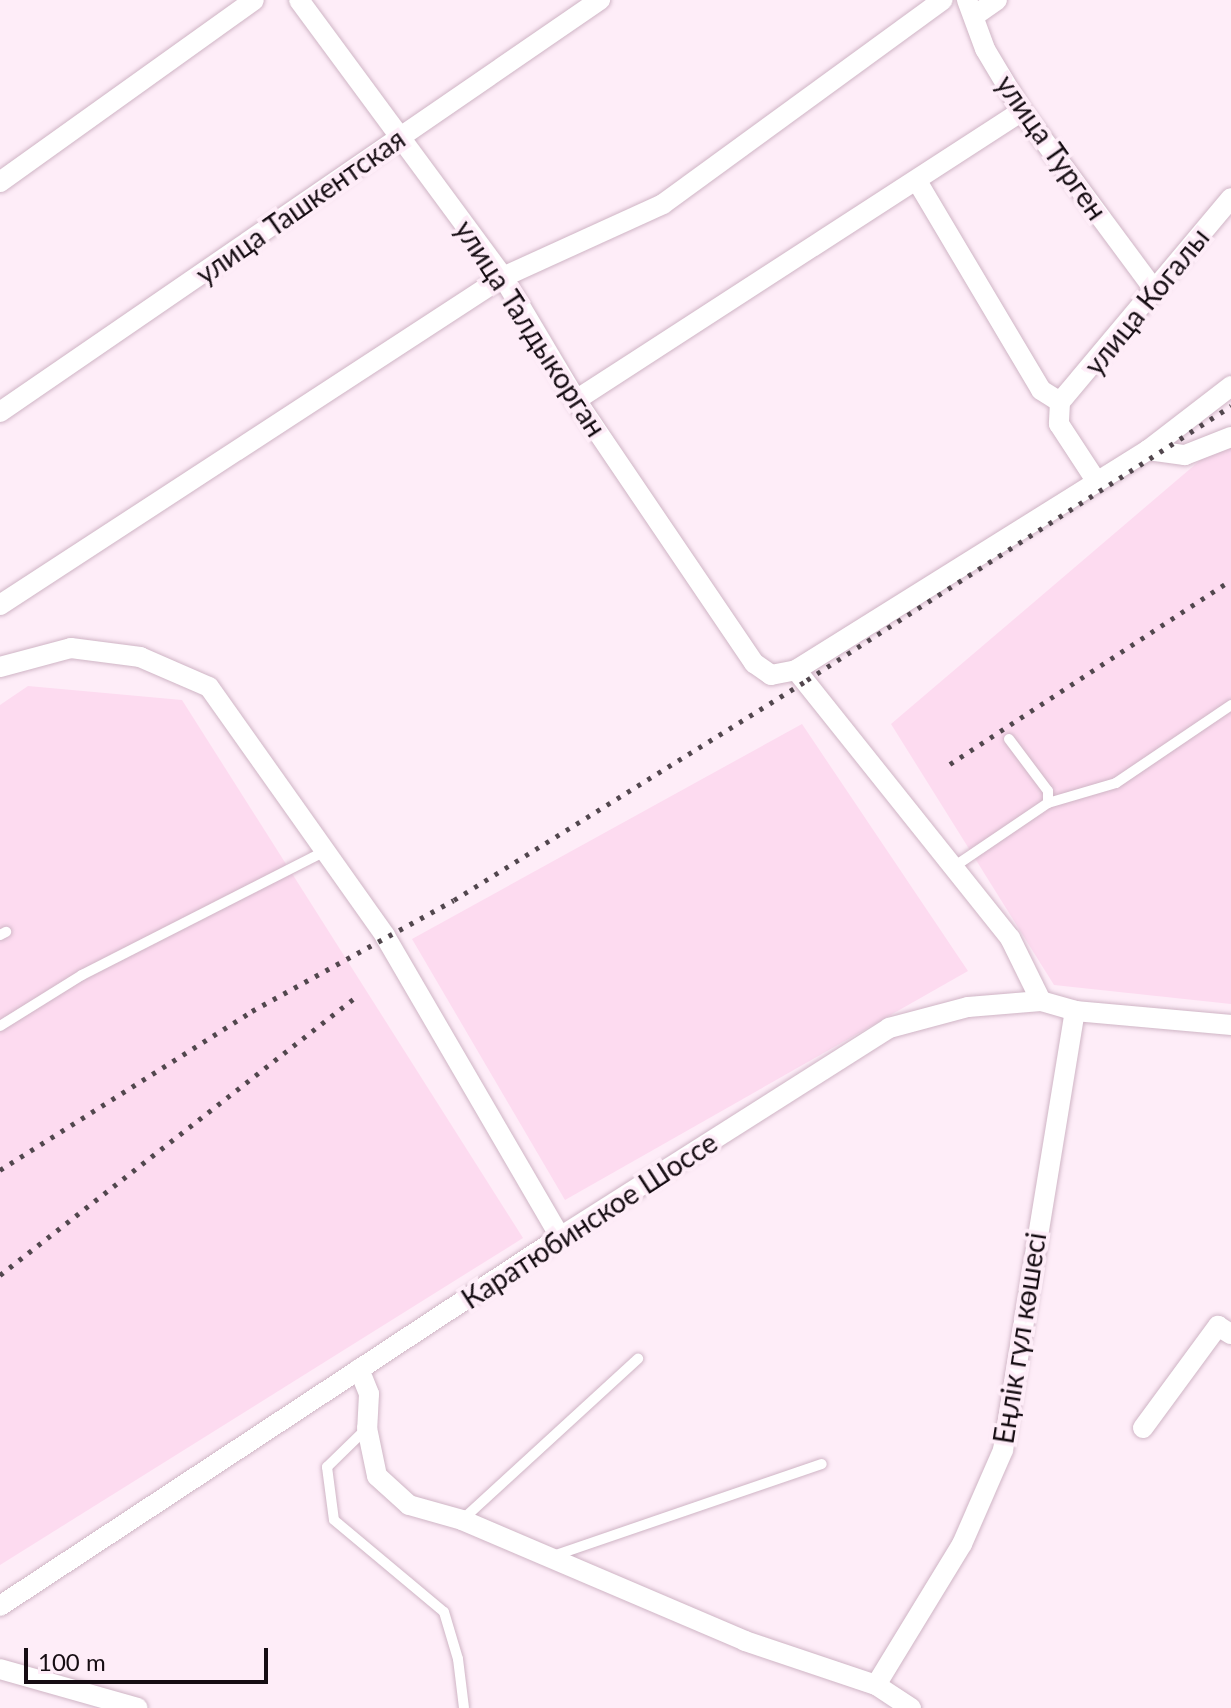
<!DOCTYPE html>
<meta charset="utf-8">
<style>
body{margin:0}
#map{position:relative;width:1231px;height:1708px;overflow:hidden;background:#feedf8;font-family:Lato,sans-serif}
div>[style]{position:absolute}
.built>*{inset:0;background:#fddbf0}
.roads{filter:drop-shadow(0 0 2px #cfb5c5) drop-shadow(0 0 2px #cfb5c5)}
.lane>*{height:10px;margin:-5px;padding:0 5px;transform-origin:5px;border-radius:5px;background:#fff}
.street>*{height:20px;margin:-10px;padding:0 10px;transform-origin:10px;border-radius:10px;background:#fff}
.rail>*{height:5px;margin-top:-2.5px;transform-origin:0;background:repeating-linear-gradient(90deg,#51464d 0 4px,transparent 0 12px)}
span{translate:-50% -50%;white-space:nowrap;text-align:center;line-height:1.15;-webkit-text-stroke:8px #feedf8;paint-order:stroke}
.street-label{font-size:28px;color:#160d13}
.scale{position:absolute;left:24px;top:1648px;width:244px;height:36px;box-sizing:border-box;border:4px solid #160d13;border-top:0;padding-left:10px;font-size:24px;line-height:28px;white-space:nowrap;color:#160d13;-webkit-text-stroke:6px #feedf8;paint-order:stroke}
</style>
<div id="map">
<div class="built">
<i style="clip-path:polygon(1231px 434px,1231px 1004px,1054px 985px,891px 724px)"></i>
<i style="clip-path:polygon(28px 686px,182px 700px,523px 1238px,0 1565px,0 705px)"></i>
<i style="clip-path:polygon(802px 724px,968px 971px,565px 1200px,412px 939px)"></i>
</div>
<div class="roads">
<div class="lane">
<i style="left:1048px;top:803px;width:71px;rotate:-16.4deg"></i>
<i style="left:1116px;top:783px;width:139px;rotate:-34.1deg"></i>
<i style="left:955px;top:866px;width:112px;rotate:-34.1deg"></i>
<i style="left:1048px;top:803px;width:12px;rotate:-90deg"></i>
<i style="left:1048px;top:791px;width:65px;rotate:-126.9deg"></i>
<i style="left:0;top:935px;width:7px;rotate:-27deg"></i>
<i style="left:0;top:1026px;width:97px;rotate:-31.9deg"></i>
<i style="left:82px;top:975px;width:273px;rotate:-27deg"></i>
<i style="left:367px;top:1428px;width:56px;rotate:135.7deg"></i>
<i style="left:327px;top:1467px;width:53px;rotate:82.5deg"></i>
<i style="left:334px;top:1520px;width:143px;rotate:39.9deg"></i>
<i style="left:444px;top:1612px;width:49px;rotate:73.4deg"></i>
<i style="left:458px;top:1659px;width:49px;rotate:83deg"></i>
<i style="left:462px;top:1520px;width:239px;rotate:-42.5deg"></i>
<i style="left:553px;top:1556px;width:284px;rotate:-18.9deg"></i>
</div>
<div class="street">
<i style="left:299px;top:0;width:344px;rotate:53.6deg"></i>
<i style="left:503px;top:277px;width:143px;rotate:59.3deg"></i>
<i style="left:576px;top:400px;width:318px;rotate:55.9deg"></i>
<i style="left:754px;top:663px;width:21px;rotate:35deg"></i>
<i style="left:771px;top:675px;width:25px;rotate:-11deg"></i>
<i style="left:796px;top:670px;width:415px;rotate:-32deg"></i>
<i style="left:1148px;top:450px;width:105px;rotate:-37.6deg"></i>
<i style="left:967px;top:0;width:52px;rotate:69.8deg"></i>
<i style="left:985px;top:49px;width:72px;rotate:59.2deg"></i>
<i style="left:1022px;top:111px;width:219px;rotate:53.5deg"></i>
<i style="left:974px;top:16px;width:28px;rotate:-35deg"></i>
<i style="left:917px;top:181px;width:243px;rotate:59.3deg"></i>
<i style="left:1041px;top:390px;width:22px;rotate:32deg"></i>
<i style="left:0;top:182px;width:312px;rotate:-35.6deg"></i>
<i style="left:576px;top:400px;width:531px;rotate:-32.94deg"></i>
<i style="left:1060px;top:402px;width:266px;rotate:-50deg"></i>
<i style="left:1060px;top:402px;width:22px;rotate:93deg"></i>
<i style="left:1059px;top:424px;width:69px;rotate:56.8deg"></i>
<i style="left:0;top:412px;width:728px;rotate:-34.48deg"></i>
<i style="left:1148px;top:450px;width:37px;rotate:8deg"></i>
<i style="left:1185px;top:455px;width:49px;rotate:-21.4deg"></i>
<i style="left:0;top:605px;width:600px;rotate:-33.11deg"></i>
<i style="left:503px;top:277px;width:176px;rotate:-24.5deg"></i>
<i style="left:663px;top:204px;width:346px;rotate:-36.1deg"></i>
<i style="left:0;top:667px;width:73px;rotate:-15deg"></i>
<i style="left:71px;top:648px;width:70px;rotate:7.4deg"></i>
<i style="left:140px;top:657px;width:75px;rotate:23.5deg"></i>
<i style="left:209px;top:687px;width:305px;rotate:54.7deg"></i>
<i style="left:385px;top:936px;width:348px;rotate:59.8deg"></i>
<i style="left:796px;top:670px;width:343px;rotate:51.4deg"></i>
<i style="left:1010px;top:938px;width:70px;rotate:63.8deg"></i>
<i style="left:359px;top:1369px;width:27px;rotate:68deg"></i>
<i style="left:369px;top:1394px;width:34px;rotate:93deg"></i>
<i style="left:367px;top:1428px;width:49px;rotate:78.2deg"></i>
<i style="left:377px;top:1476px;width:43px;rotate:42.2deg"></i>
<i style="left:409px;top:1505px;width:55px;rotate:15.8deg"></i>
<i style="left:462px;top:1520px;width:308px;rotate:23.1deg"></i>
<i style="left:745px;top:1641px;width:138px;rotate:18.6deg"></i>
<i style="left:876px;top:1685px;width:42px;rotate:33.3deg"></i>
<i style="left:1143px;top:1428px;width:127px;rotate:-53.7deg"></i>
<i style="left:1218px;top:1326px;width:15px;rotate:32deg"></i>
<i style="left:0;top:1606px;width:671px;rotate:-33.38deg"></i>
<i style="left:560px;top:1237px;width:390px;rotate:-32.4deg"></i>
<i style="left:889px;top:1028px;width:82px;rotate:-14.9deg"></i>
<i style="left:968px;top:1007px;width:73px;rotate:-4.7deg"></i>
<i style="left:1041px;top:1001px;width:35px;rotate:16deg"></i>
<i style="left:1075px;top:1011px;width:157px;rotate:5.1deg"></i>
<i style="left:0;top:1669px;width:143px;rotate:15.8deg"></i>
<i style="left:876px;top:1685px;width:165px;rotate:-58.6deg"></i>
<i style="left:962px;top:1544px;width:103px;rotate:-66.4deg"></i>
<i style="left:1003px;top:1450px;width:445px;rotate:-80.7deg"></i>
</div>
</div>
<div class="rail">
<i style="left:950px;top:764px;width:336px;rotate:-33.2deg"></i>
<i style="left:0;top:1170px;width:298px;rotate:-32.2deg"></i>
<i style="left:252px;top:1011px;width:230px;rotate:-28.8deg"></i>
<i style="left:454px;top:900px;width:416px;rotate:-31.9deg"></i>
<i style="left:807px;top:680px;width:505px;rotate:-32.87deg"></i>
<i style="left:0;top:1275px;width:455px;rotate:-38deg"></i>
</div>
<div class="street-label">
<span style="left:1052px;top:147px;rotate:55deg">улица Турген</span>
<span style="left:300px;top:206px;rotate:-35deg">улица Ташкентская</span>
<span style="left:1146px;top:301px;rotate:-51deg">улица Когалы</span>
<span style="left:531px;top:328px;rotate:57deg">улица Талдыкорган</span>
<span style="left:589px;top:1220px;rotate:-33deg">Каратюбинское Шоссе</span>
<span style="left:1019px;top:1338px;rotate:-81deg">Еңлік гүл көшесі</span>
</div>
<div class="scale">100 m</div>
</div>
